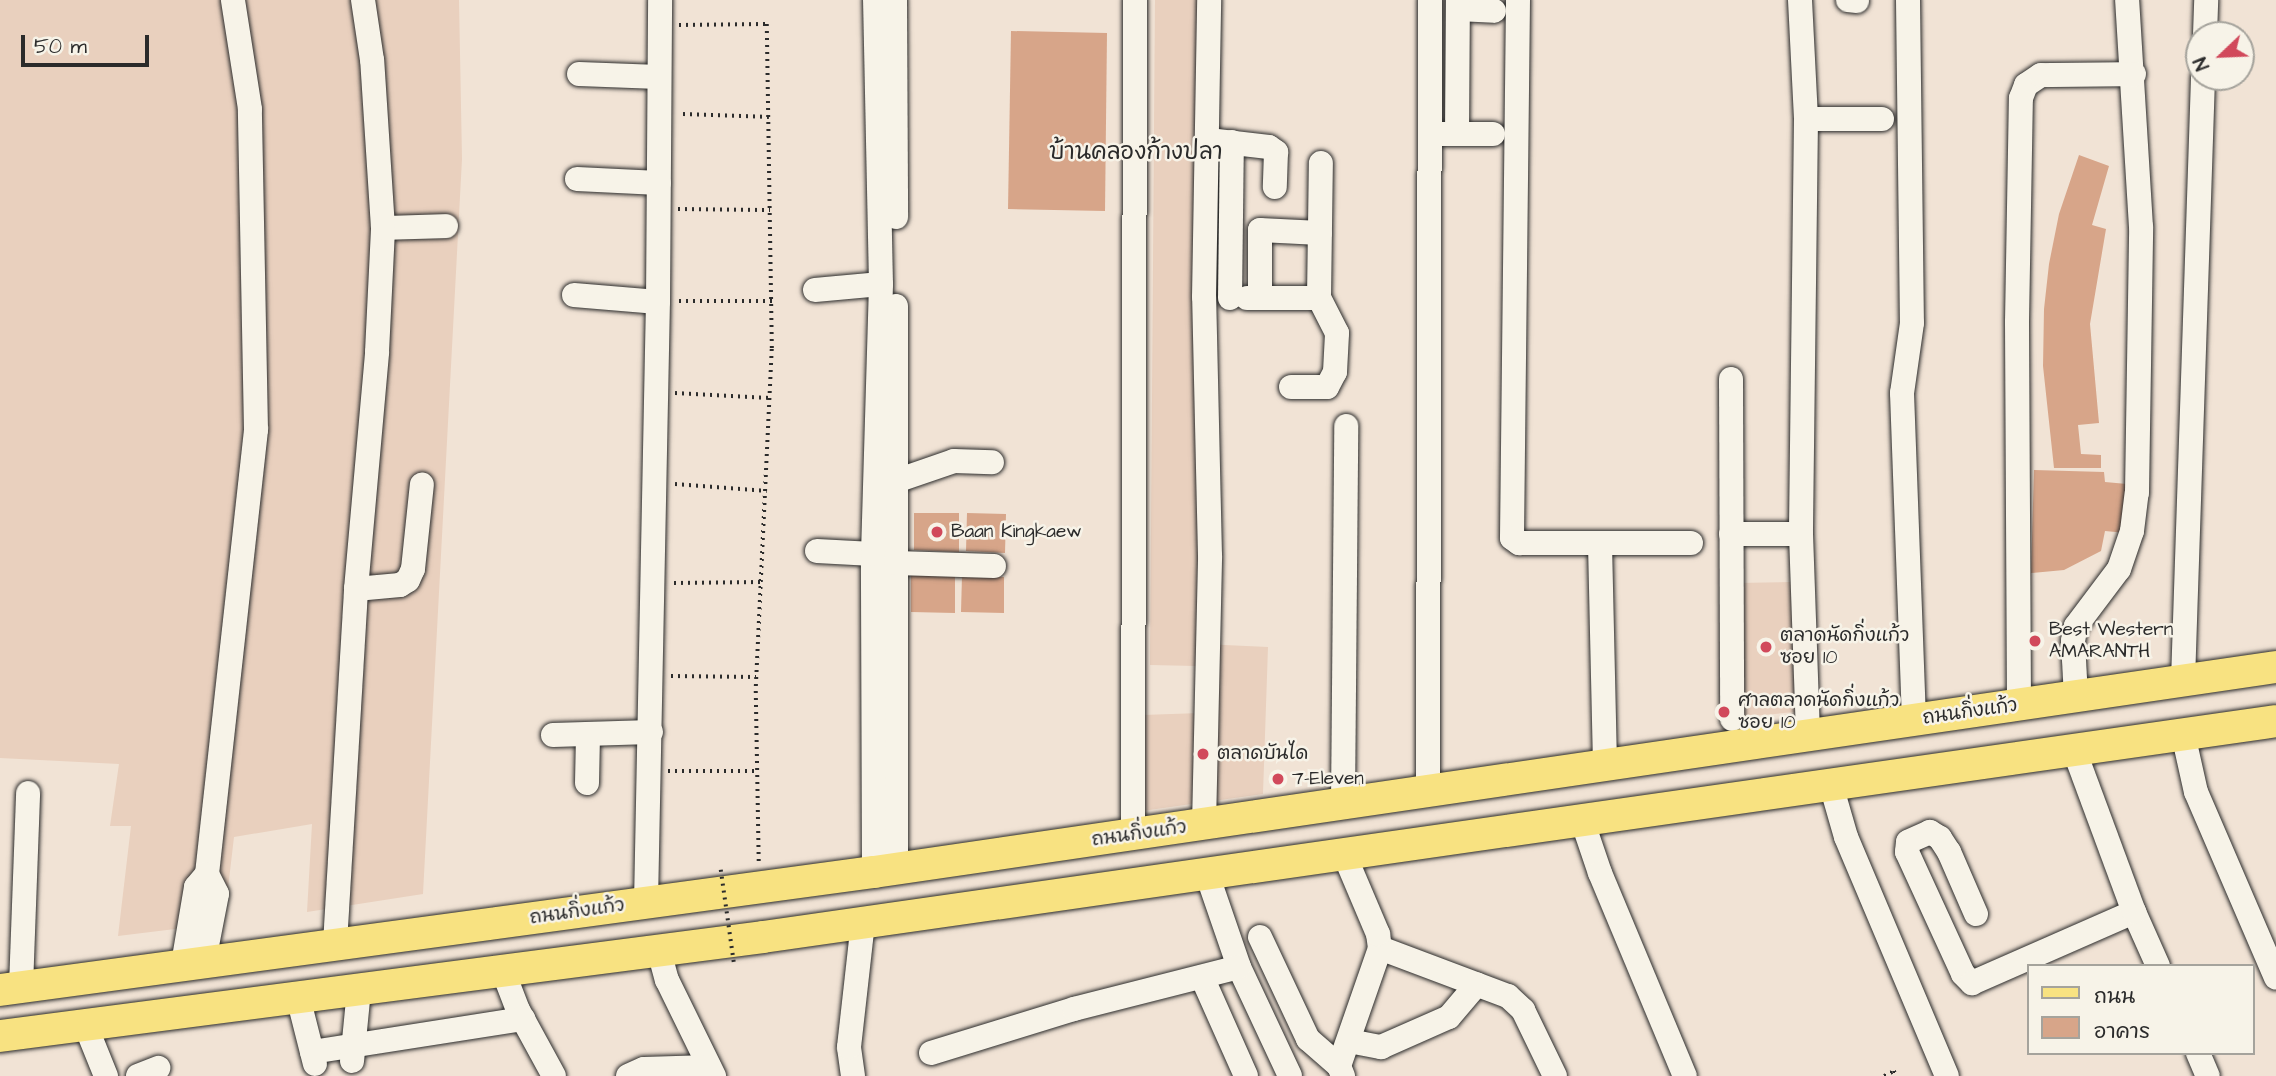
<!DOCTYPE html>
<meta charset="utf-8">
<style>
body{margin:0}
#map{position:relative;width:2276px;height:1076px;overflow:hidden;background:#f1e3d5;font-family:"Architects Daughter","Playpen Sans Thai",sans-serif}
div>[style]{position:absolute}
.built>*{inset:0;background:#e9d0be}
.building>*{inset:0;background:#d7a589}
.path>*{height:3.5px;margin-top:-1.75px;transform-origin:0;background:repeating-linear-gradient(90deg,#2b2b2b 0 2px,transparent 0 7px)}
.roads{filter:drop-shadow(0 0 2px #2b2b2b) drop-shadow(0 0 2px #2b2b2b)}
.minor>*{height:24px;margin:-12px;padding:0 12px;transform-origin:12px;border-radius:12px;background:#f7f3e8}
.major>*{height:32px;margin:-16px;padding:0 16px;transform-origin:16px;border-radius:16px;background:#f8e281}
.path-bridge>*{height:3.5px;margin-top:-1.75px;transform-origin:0;background:repeating-linear-gradient(90deg,#2b2b2b 0 2px,transparent 0 7px)}
.dots>*{width:19px;height:19px;translate:-50% -50%;box-sizing:border-box;border:4px solid #f7f3e8;border-radius:50%}
span{translate:-50% -50%;white-space:nowrap;text-align:center;line-height:1.15;-webkit-text-stroke:5px #f7f3e8;paint-order:stroke}
.poi-label{font-size:19px;color:#2b2b2b}
.left{translate:0 -50%;text-align:left}
.street-label{font-size:19px;color:#2b2b2b}
.quarter-label{font-size:23px;color:#2b2b2b}
.legend{position:absolute;left:2027px;top:964px;width:228px;height:91px;box-sizing:border-box;background:#f7f3e8;border:2px solid #a5a39c;margin:0;padding:9px 12px;list-style:none;font-size:21px;color:#2b2b2b}
.legend li{display:flex;align-items:center;gap:14px;height:35px}
.legend b{width:35px;border:2px solid #a5a39c}
.north{position:absolute;left:2185px;top:21px;width:70px;height:70px;box-sizing:border-box;background:#f7f3e8;border:2px solid #a5a39c;border-radius:50%;rotate:247deg;font-size:19px;font-weight:700;line-height:28px;text-align:center;color:#2b2b2b}
.north::after{content:'';display:block;margin:auto;width:24px;height:32px;background:#d1495b;clip-path:polygon(50% 0,100% 100%,50% 72%,0 100%)}
.scale{position:absolute;left:21px;top:35px;width:128px;height:32px;box-sizing:border-box;border:4px solid #2b2b2b;border-top:0;padding-left:9px;font-size:21px;line-height:24px;white-space:nowrap;color:#2b2b2b;-webkit-text-stroke:5px #f7f3e8;paint-order:stroke}
</style>
<div id="map">
<div class="built">
<i style="clip-path:polygon(0 0,459px 0,462px 159px,423px 894px,307px 912px,312px 824px,234px 837px,224px 923px,118px 936px,131px 826px,110px 826px,119px 764px,0 758px)"></i>
<i style="clip-path:polygon(1155px 0,1207px 0,1196px 666px,1150px 665px)"></i>
<i style="clip-path:polygon(1791px 582px,1795px 712px,1741px 717px,1737px 583px)"></i>
<i style="clip-path:polygon(1203px 644px,1268px 647px,1263px 794px,1142px 811px,1143px 715px,1200px 713px)"></i>
</div>
<div class="building">
<i style="clip-path:polygon(1011px 31px,1107px 33px,1105px 211px,1008px 209px)"></i>
<i style="clip-path:polygon(2079px 155px,2109px 166px,2092px 225px,2106px 229px,2090px 324px,2099px 423px,2078px 425px,2081px 454px,2101px 455px,2101px 468px,2054px 468px,2043px 366px,2044px 309px,2049px 264px,2059px 214px)"></i>
<i style="clip-path:polygon(2034px 470px,2104px 472px,2105px 482px,2127px 484px,2126px 533px,2105px 531px,2101px 551px,2064px 570px,2031px 573px)"></i>
<i style="clip-path:polygon(914px 513px,959px 513px,959px 552px,914px 550px)"></i>
<i style="clip-path:polygon(967px 513px,1006px 514px,1005px 553px,966px 551px)"></i>
<i style="clip-path:polygon(911px 575px,955px 575px,955px 613px,911px 612px)"></i>
<i style="clip-path:polygon(962px 576px,1004px 577px,1004px 613px,961px 612px)"></i>
</div>
<div class="path">
<i style="left:679px;top:25px;width:88px;rotate:-0.7deg"></i>
<i style="left:767px;top:24px;width:325px;rotate:89.1deg"></i>
<i style="left:772px;top:349px;width:342px;rotate:92.7deg"></i>
<i style="left:756px;top:691px;width:174px;rotate:89deg"></i>
<i style="left:683px;top:114px;width:86px;rotate:2deg"></i>
<i style="left:678px;top:209px;width:92px;rotate:0.6deg"></i>
<i style="left:679px;top:301px;width:93px"></i>
<i style="left:675px;top:393px;width:95px;rotate:3deg"></i>
<i style="left:675px;top:484px;width:92px;rotate:4.4deg"></i>
<i style="left:674px;top:583px;width:88px;rotate:-0.7deg"></i>
<i style="left:671px;top:676px;width:85px;rotate:0.7deg"></i>
<i style="left:668px;top:771px;width:89px"></i>
<i style="left:1884px;top:1076px;width:11px;rotate:-27deg"></i>
<i style="left:1894px;top:1071px;width:5px;rotate:68deg"></i>
</div>
<div class="roads">
<div class="minor">
<i style="left:895px;top:0;width:217px;rotate:89.7deg"></i>
<i style="left:1518px;top:0;width:538px;rotate:90.64deg"></i>
<i style="left:1512px;top:538px;width:9px;rotate:36deg"></i>
<i style="left:1519px;top:543px;width:172px"></i>
<i style="left:1800px;top:0;width:119px;rotate:87.1deg"></i>
<i style="left:1806px;top:119px;width:415px;rotate:90.7deg"></i>
<i style="left:1801px;top:534px;width:202px;rotate:88deg"></i>
<i style="left:1848px;top:0;width:9px;rotate:6deg"></i>
<i style="left:1908px;top:0;width:323px;rotate:89.3deg"></i>
<i style="left:1912px;top:323px;width:71px;rotate:98.1deg"></i>
<i style="left:1902px;top:393px;width:328px;rotate:87.9deg"></i>
<i style="left:1458px;top:9px;width:36px;rotate:3deg"></i>
<i style="left:2205px;top:35px;width:35px;rotate:-88deg"></i>
<i style="left:579px;top:74px;width:80px;rotate:2.1deg"></i>
<i style="left:1806px;top:119px;width:76px"></i>
<i style="left:1441px;top:134px;width:52px"></i>
<i style="left:1457px;top:134px;width:134px;rotate:-89.6deg"></i>
<i style="left:1217px;top:141px;width:52px;rotate:6.6deg"></i>
<i style="left:1269px;top:147px;width:9px;rotate:36deg"></i>
<i style="left:1276px;top:152px;width:35px;rotate:92deg"></i>
<i style="left:577px;top:179px;width:82px;rotate:2.8deg"></i>
<i style="left:383px;top:228px;width:63px;rotate:-1.8deg"></i>
<i style="left:815px;top:290px;width:66px;rotate:-5.2deg"></i>
<i style="left:574px;top:295px;width:84px;rotate:4.8deg"></i>
<i style="left:1230px;top:298px;width:156px;rotate:-89.3deg"></i>
<i style="left:1247px;top:298px;width:72px"></i>
<i style="left:1260px;top:298px;width:68px;rotate:-90deg"></i>
<i style="left:1260px;top:230px;width:60px;rotate:2.9deg"></i>
<i style="left:896px;top:306px;width:563px;rotate:90deg"></i>
<i style="left:1731px;top:379px;width:340px;rotate:89.8deg"></i>
<i style="left:1291px;top:387px;width:36px"></i>
<i style="left:1327px;top:387px;width:17px;rotate:-62deg"></i>
<i style="left:1335px;top:372px;width:39px;rotate:-87deg"></i>
<i style="left:1337px;top:333px;width:39px;rotate:-117deg"></i>
<i style="left:1319px;top:298px;width:135px;rotate:-89.2deg"></i>
<i style="left:896px;top:481px;width:61px;rotate:-19deg"></i>
<i style="left:954px;top:461px;width:38px;rotate:2deg"></i>
<i style="left:1731px;top:534px;width:70px"></i>
<i style="left:1600px;top:544px;width:222px;rotate:88.7deg"></i>
<i style="left:817px;top:551px;width:56px;rotate:3.1deg"></i>
<i style="left:896px;top:563px;width:98px;rotate:1.8deg"></i>
<i style="left:356px;top:589px;width:44px;rotate:-5.2deg"></i>
<i style="left:400px;top:585px;width:9px;rotate:-32deg"></i>
<i style="left:408px;top:580px;width:12px;rotate:-66deg"></i>
<i style="left:413px;top:569px;width:85px;rotate:-84deg"></i>
<i style="left:2183px;top:681px;width:604px;rotate:-88.1deg"></i>
<i style="left:2076px;top:697px;width:56px;rotate:-93.1deg"></i>
<i style="left:2073px;top:641px;width:15px;rotate:-79deg"></i>
<i style="left:2076px;top:626px;width:71px;rotate:-53deg"></i>
<i style="left:2119px;top:569px;width:40px;rotate:-71.1deg"></i>
<i style="left:2132px;top:531px;width:38px;rotate:-83deg"></i>
<i style="left:2137px;top:493px;width:266px;rotate:-89.1deg"></i>
<i style="left:2141px;top:227px;width:227px;rotate:-93.5deg"></i>
<i style="left:2019px;top:705px;width:383px;rotate:-90.3deg"></i>
<i style="left:2017px;top:322px;width:224px;rotate:-89deg"></i>
<i style="left:2021px;top:98px;width:14px;rotate:-69deg"></i>
<i style="left:2026px;top:85px;width:18px;rotate:-34deg"></i>
<i style="left:2041px;top:75px;width:93px;rotate:-0.6deg"></i>
<i style="left:2183px;top:734px;width:59px;rotate:77.4deg"></i>
<i style="left:2196px;top:792px;width:202px;rotate:66.7deg"></i>
<i style="left:553px;top:735px;width:98px;rotate:-1.8deg"></i>
<i style="left:587px;top:783px;width:49px;rotate:-88.8deg"></i>
<i style="left:1831px;top:785px;width:54px;rotate:73.9deg"></i>
<i style="left:1846px;top:837px;width:259px;rotate:67.1deg"></i>
<i style="left:1428px;top:792px;width:792px;rotate:-89.86deg"></i>
<i style="left:1343px;top:804px;width:378px;rotate:-89.5deg"></i>
<i style="left:1582px;top:820px;width:56px;rotate:71.2deg"></i>
<i style="left:1600px;top:873px;width:220px;rotate:67.3deg"></i>
<i style="left:1204px;top:825px;width:269px;rotate:-88.7deg"></i>
<i style="left:1210px;top:556px;width:259px;rotate:-91.3deg"></i>
<i style="left:1204px;top:297px;width:297px;rotate:-89deg"></i>
<i style="left:1133px;top:835px;width:835px;rotate:-89.86deg"></i>
<i style="left:874px;top:872px;width:318px;rotate:-90.2deg"></i>
<i style="left:873px;top:554px;width:270px;rotate:-88.3deg"></i>
<i style="left:881px;top:284px;width:284px;rotate:-91.2deg"></i>
<i style="left:207px;top:874px;width:447px;rotate:-83.7deg"></i>
<i style="left:256px;top:430px;width:321px;rotate:-91.1deg"></i>
<i style="left:250px;top:109px;width:110px;rotate:-98.9deg"></i>
<i style="left:1207px;top:874px;width:98px;rotate:71deg"></i>
<i style="left:1239px;top:967px;width:120px;rotate:64.9deg"></i>
<i style="left:646px;top:903px;width:601px;rotate:-88.86deg"></i>
<i style="left:658px;top:302px;width:302px;rotate:-89.6deg"></i>
<i style="left:2134px;top:912px;width:59px;rotate:66deg"></i>
<i style="left:1976px;top:914px;width:68px;rotate:-113.5deg"></i>
<i style="left:1949px;top:852px;width:17px;rotate:-123deg"></i>
<i style="left:1940px;top:838px;width:12px;rotate:-149deg"></i>
<i style="left:1930px;top:832px;width:24px;rotate:156deg"></i>
<i style="left:1908px;top:842px;width:10px;rotate:96deg"></i>
<i style="left:1907px;top:852px;width:134px;rotate:65.3deg"></i>
<i style="left:1963px;top:974px;width:13px;rotate:45deg"></i>
<i style="left:1972px;top:983px;width:177px;rotate:-23.7deg"></i>
<i style="left:2134px;top:912px;width:173px;rotate:-110.3deg"></i>
<i style="left:1260px;top:937px;width:113px;rotate:64.8deg"></i>
<i style="left:1308px;top:1039px;width:41px;rotate:41.1deg"></i>
<i style="left:335px;top:944px;width:356px;rotate:-86.6deg"></i>
<i style="left:356px;top:589px;width:238px;rotate:-84.9deg"></i>
<i style="left:377px;top:352px;width:124px;rotate:-87.2deg"></i>
<i style="left:383px;top:228px;width:168px;rotate:-93.7deg"></i>
<i style="left:372px;top:60px;width:61px;rotate:-98.5deg"></i>
<i style="left:1380px;top:948px;width:137px;rotate:20.6deg"></i>
<i style="left:1508px;top:996px;width:21px;rotate:43deg"></i>
<i style="left:1523px;top:1010px;width:73px;rotate:64.1deg"></i>
<i style="left:659px;top:951px;width:30px;rotate:75deg"></i>
<i style="left:667px;top:980px;width:107px;rotate:63.9deg"></i>
<i style="left:183px;top:964px;width:78px;rotate:-80.4deg"></i>
<i style="left:196px;top:887px;width:17px;rotate:-50deg"></i>
<i style="left:207px;top:874px;width:22px;rotate:63deg"></i>
<i style="left:217px;top:894px;width:68px;rotate:101deg"></i>
<i style="left:503px;top:971px;width:42px;rotate:69deg"></i>
<i style="left:518px;top:1010px;width:75px;rotate:61.4deg"></i>
<i style="left:1202px;top:977px;width:108px;rotate:66deg"></i>
<i style="left:21px;top:987px;width:194px;rotate:-87.9deg"></i>
<i style="left:298px;top:997px;width:69px;rotate:75.8deg"></i>
<i style="left:85px;top:1024px;width:56px;rotate:68deg"></i>
<i style="left:1349px;top:1041px;width:33px;rotate:11deg"></i>
<i style="left:1381px;top:1047px;width:74px;rotate:-23.8deg"></i>
<i style="left:1449px;top:1017px;width:43px;rotate:-49.7deg"></i>
<i style="left:312px;top:1052px;width:214px;rotate:-8.9deg"></i>
<i style="left:931px;top:1053px;width:150px;rotate:-17.1deg"></i>
<i style="left:1074px;top:1009px;width:170px;rotate:-14.3deg"></i>
<i style="left:2198px;top:1053px;width:25px;rotate:67deg"></i>
<i style="left:352px;top:1061px;width:72px;rotate:-84.4deg"></i>
<i style="left:138px;top:1076px;width:22px;rotate:-22deg"></i>
<i style="left:628px;top:1076px;width:17px;rotate:-24deg"></i>
<i style="left:644px;top:1069px;width:65px;rotate:-1.8deg"></i>
<i style="left:853px;top:1076px;width:29px;rotate:-98deg"></i>
<i style="left:849px;top:1047px;width:125px;rotate:-83.6deg"></i>
<i style="left:1343px;top:1076px;width:11px;rotate:-112deg"></i>
<i style="left:1339px;top:1066px;width:125px;rotate:-70.8deg"></i>
<i style="left:1380px;top:948px;width:14px;rotate:-98deg"></i>
<i style="left:1378px;top:934px;width:87px;rotate:-113deg"></i>
</div>
<div class="major">
<i style="left:0;top:990px;width:882px;rotate:-7.69deg"></i>
<i style="left:874px;top:872px;width:1417px;rotate:-8.32deg"></i>
<i style="left:0;top:1036px;width:769px;rotate:-7.39deg"></i>
<i style="left:763px;top:937px;width:1528px;rotate:-8.12deg"></i>
</div>
</div>
<div class="path-bridge">
<i style="left:721px;top:870px;width:93px;rotate:82deg"></i>
</div>
<div class="dots">
<i style="left:937px;top:532px;background:#d1495b"></i>
<i style="left:2035px;top:641px;background:#d1495b"></i>
<i style="left:1766px;top:647px;background:#d1495b"></i>
<i style="left:1724px;top:712px;background:#d1495b"></i>
<i style="left:1203px;top:754px;background:#d1495b"></i>
<i style="left:1278px;top:779px;background:#d1495b"></i>
</div>
<div class="poi-label">
<span class="left" style="left:951px;top:532px">Baan Kingkaew</span>
<span class="left" style="left:2049px;top:641px">Best Western<br>AMARANTH</span>
<span class="left" style="left:1780px;top:647px">ตลาดนัดกิ่งแก้ว<br>ซอย 10</span>
<span class="left" style="left:1738px;top:712px">ศาลตลาดนัดกิ่งแก้ว<br>ซอย 10</span>
<span class="left" style="left:1217px;top:754px">ตลาดบันได</span>
<span class="left" style="left:1292px;top:779px">7-Eleven</span>
</div>
<div class="street-label">
<span style="left:1970px;top:712px;rotate:-8deg">ถนนกิ่งแก้ว</span>
<span style="left:1139px;top:834px;rotate:-8deg">ถนนกิ่งแก้ว</span>
<span style="left:577px;top:912px;rotate:-8deg">ถนนกิ่งแก้ว</span>
</div>
<div class="quarter-label">
<span style="left:1136px;top:152px">บ้านคลองก้างปลา</span>
</div>
<ul class="legend">
<li><b style="height:9px;background:#f8e281"></b>ถนน</li>
<li><b style="height:19px;background:#d7a589"></b>อาคาร</li>
</ul>
<div class="north">N</div>
<div class="scale">50 m</div>
</div>
